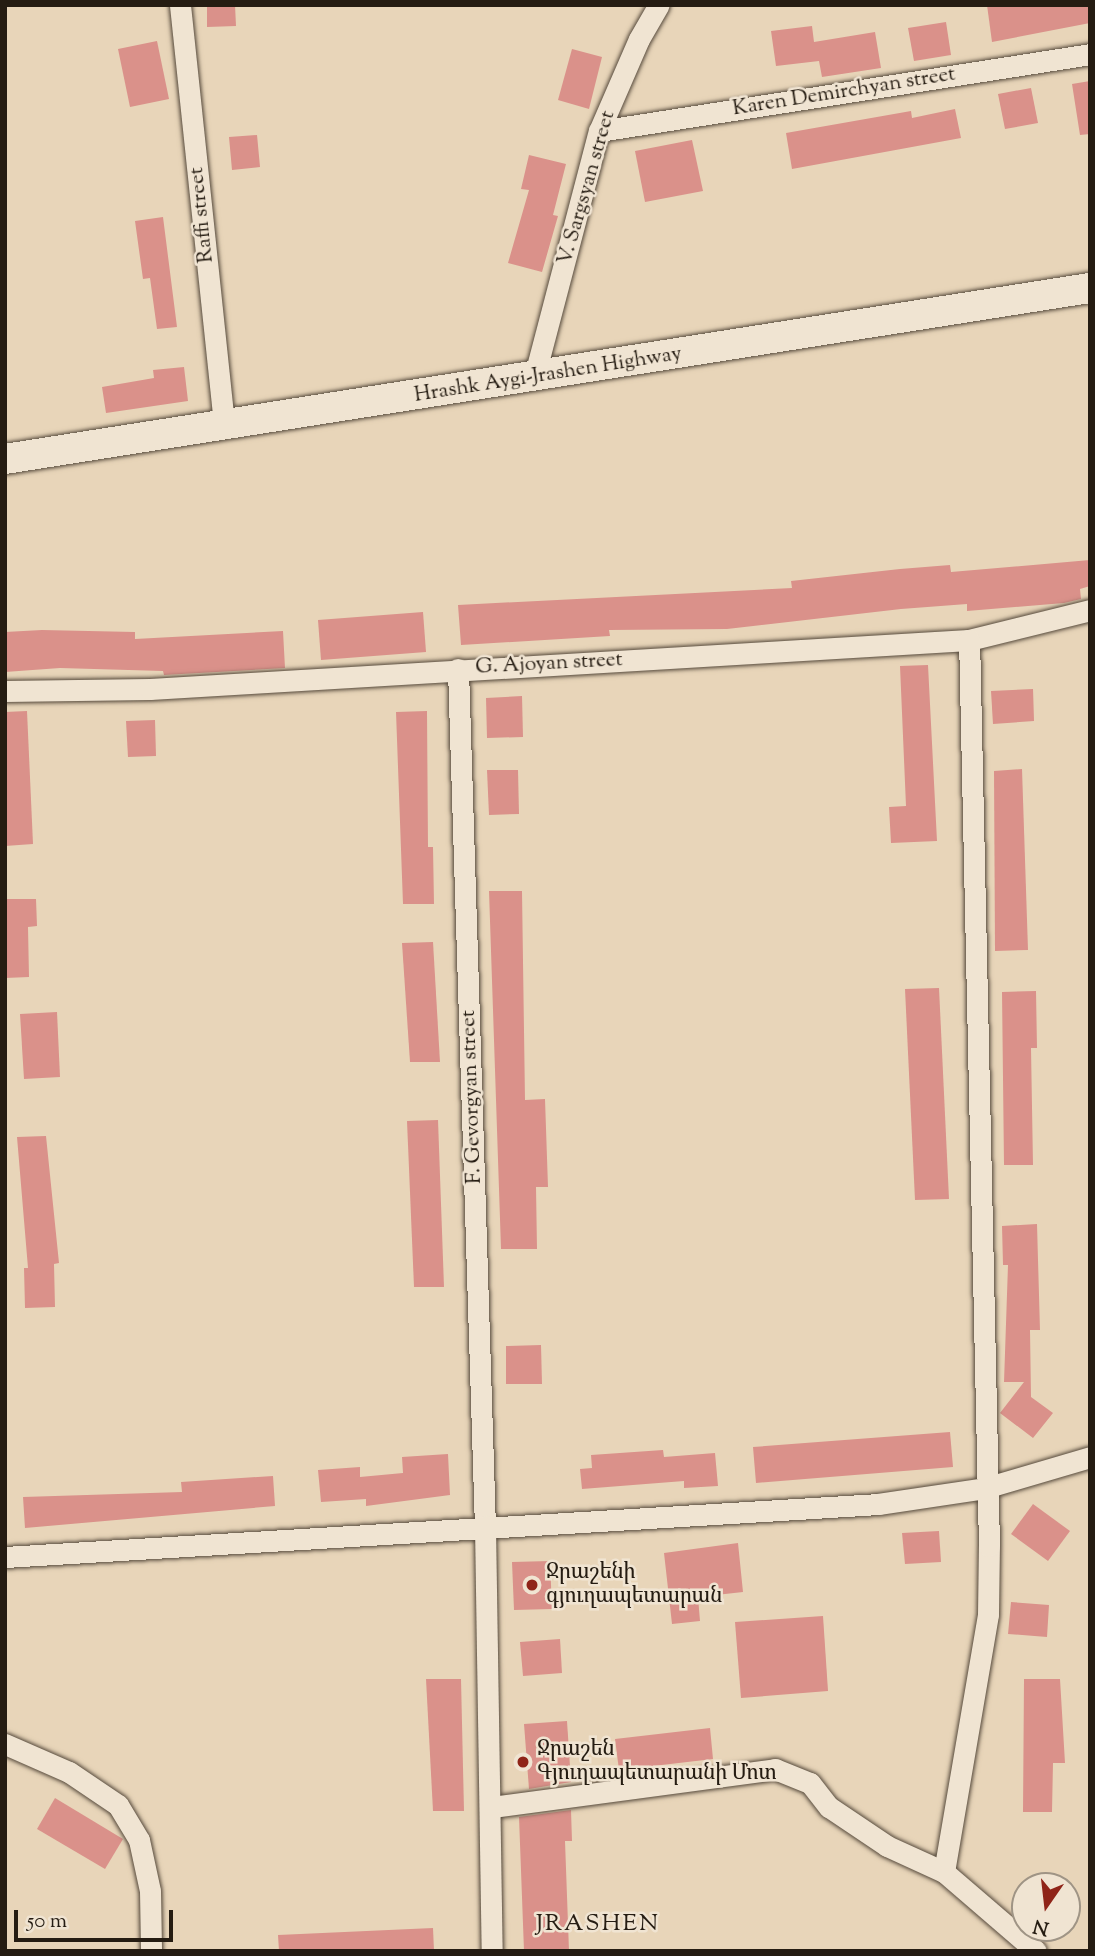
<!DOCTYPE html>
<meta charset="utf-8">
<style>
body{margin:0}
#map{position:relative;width:1095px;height:1956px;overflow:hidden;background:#e8d5b9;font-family:"Sorts Mill Goudy","Noto Serif Armenian",serif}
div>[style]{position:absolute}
.building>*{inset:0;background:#da918a}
.roads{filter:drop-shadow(0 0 2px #564a3c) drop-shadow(0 0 2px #564a3c)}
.street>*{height:21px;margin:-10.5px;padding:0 10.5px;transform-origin:10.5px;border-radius:10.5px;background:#f0e4d2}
.secondary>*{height:30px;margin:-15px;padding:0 15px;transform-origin:15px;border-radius:15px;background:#f0e4d2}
.dots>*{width:19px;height:19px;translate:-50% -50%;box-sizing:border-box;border:4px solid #f0e4d2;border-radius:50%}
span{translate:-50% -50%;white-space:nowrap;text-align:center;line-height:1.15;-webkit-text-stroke:5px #f0e4d2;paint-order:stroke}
.street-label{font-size:21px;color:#251c12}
.poi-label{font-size:21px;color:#251c12}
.left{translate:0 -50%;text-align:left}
.quarter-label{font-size:24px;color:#251c12;letter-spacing:2px}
.frame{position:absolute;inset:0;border:7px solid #251c12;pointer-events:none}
.north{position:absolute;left:1011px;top:1872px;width:70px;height:70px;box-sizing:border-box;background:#f0e4d2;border:2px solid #9f9485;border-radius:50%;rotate:194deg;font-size:19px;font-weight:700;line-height:28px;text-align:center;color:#251c12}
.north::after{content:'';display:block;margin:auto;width:24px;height:32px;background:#8f2418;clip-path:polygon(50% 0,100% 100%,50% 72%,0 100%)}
.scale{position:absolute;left:14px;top:1910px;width:159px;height:32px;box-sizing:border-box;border:4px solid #251c12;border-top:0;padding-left:9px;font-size:21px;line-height:24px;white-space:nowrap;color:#251c12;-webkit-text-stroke:5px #f0e4d2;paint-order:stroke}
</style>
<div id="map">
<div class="building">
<i style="clip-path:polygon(207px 5px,235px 5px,236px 26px,207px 27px)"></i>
<i style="clip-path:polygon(987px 5px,1090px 5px,1090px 23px,992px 42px)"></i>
<i style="clip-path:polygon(946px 22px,951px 55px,914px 61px,908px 28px)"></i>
<i style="clip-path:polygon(812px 26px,814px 42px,875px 32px,881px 68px,822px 77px,819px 61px,776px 66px,771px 31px)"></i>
<i style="clip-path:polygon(157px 41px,169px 99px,130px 107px,118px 49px)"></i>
<i style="clip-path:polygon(572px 49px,602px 57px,589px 109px,558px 100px)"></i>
<i style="clip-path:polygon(1090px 81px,1090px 134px,1080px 135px,1072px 84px)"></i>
<i style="clip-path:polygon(1031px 88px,1038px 123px,1005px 129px,998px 94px)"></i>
<i style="clip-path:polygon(955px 109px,961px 138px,792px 169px,786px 133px,911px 111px,912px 118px)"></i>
<i style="clip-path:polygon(257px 135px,260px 167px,232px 170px,229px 137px)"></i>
<i style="clip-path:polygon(692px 140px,703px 191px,645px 202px,635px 151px)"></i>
<i style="clip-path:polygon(529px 155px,566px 164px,553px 215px,558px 216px,542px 272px,508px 263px,529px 190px,521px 189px)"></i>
<i style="clip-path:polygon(163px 217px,177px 327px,157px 329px,150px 278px,143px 279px,135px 221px)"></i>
<i style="clip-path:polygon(184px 367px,188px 401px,106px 413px,102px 387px,154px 378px,153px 370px)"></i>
<i style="clip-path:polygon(1090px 560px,1090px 586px,1080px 589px,1081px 599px,1064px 603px,967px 611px,967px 604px,901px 609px,727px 629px,609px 630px,610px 636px,461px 645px,458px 605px,792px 588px,791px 581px,900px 569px,950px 565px,951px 572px)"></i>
<i style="clip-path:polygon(423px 612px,426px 652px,321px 660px,318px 620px)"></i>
<i style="clip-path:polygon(42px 630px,135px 632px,135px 639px,283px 631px,285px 668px,164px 675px,163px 671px,60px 668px,5px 672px,5px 632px)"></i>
<i style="clip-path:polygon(928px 665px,937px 841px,891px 843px,889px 807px,906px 806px,900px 666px)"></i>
<i style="clip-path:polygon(1033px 689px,1034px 721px,993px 724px,991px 691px)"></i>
<i style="clip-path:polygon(522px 696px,523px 737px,487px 738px,486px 698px)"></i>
<i style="clip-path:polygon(27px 711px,33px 844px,5px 846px,5px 712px)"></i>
<i style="clip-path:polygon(427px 711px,428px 847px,433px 847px,434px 904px,403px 904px,396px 712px)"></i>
<i style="clip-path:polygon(155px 720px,156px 756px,128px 757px,126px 721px)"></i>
<i style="clip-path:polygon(1022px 769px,1028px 950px,995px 951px,994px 771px)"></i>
<i style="clip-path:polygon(487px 770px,518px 770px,519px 814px,489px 815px)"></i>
<i style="clip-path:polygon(489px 891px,522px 891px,525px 1100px,545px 1099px,548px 1187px,536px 1187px,537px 1249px,501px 1249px)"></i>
<i style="clip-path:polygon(5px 899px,36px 899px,37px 926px,28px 927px,29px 977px,5px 978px)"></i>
<i style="clip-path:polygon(433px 942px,440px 1062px,410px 1062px,402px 943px)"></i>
<i style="clip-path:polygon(939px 988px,949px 1199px,915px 1200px,905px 989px)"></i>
<i style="clip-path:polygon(1036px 991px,1037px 1048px,1031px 1048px,1033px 1165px,1004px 1165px,1002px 992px)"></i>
<i style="clip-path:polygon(57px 1012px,60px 1077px,24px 1079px,20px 1014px)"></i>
<i style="clip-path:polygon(438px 1120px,444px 1287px,414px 1287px,407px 1121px)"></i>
<i style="clip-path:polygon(46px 1136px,59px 1263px,54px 1264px,55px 1307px,25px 1308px,24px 1268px,28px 1268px,17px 1137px)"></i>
<i style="clip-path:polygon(1037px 1224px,1040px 1330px,1030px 1330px,1031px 1397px,1053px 1413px,1033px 1438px,1000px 1413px,1024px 1382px,1004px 1382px,1008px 1265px,1003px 1265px,1002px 1226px)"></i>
<i style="clip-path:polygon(541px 1345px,542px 1384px,506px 1384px,506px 1346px)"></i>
<i style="clip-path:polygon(950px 1432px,953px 1467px,756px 1483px,753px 1447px)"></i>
<i style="clip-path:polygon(663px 1450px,664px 1457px,715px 1453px,718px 1486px,684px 1488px,684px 1481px,582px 1489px,580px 1469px,592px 1468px,591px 1455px)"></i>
<i style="clip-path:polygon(448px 1454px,450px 1495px,366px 1506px,366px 1499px,321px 1502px,318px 1470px,360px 1467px,360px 1477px,403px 1473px,402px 1457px)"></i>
<i style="clip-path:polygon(273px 1476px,275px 1506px,25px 1528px,23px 1497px,182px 1492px,181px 1482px)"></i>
<i style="clip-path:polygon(1033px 1504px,1070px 1531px,1048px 1561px,1011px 1534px)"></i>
<i style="clip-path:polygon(939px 1531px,941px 1562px,905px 1564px,902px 1533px)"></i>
<i style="clip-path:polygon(738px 1543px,743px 1592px,698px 1597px,700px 1621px,672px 1624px,664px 1553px)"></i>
<i style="clip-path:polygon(550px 1561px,552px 1609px,514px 1610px,512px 1562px)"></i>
<i style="clip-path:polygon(1011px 1602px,1049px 1605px,1047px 1637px,1008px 1634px)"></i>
<i style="clip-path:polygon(823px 1616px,828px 1691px,741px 1698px,735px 1622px)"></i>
<i style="clip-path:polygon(560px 1639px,562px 1673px,523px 1676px,520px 1642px)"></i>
<i style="clip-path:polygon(426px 1679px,461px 1679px,464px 1811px,433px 1811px)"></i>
<i style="clip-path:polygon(1024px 1679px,1060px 1679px,1065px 1763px,1053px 1763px,1052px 1812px,1023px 1812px)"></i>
<i style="clip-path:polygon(567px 1721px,571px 1782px,529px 1789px,524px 1724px)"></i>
<i style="clip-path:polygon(710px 1728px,713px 1759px,619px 1770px,615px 1739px)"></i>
<i style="clip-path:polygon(55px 1798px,123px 1839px,105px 1869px,37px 1829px)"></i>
<i style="clip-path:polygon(571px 1810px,572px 1841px,565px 1841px,569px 1951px,524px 1951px,519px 1817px)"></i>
<i style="clip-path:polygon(433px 1928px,434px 1951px,279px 1951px,278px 1935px)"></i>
</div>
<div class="roads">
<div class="street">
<i style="left:180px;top:5px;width:423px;rotate:84deg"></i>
<i style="left:599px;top:131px;width:497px;rotate:-8.9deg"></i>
<i style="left:534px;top:378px;width:255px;rotate:-75.3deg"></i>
<i style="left:599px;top:131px;width:100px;rotate:-66.5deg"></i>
<i style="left:639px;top:39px;width:39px;rotate:-60deg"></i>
<i style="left:458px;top:669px;width:857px;rotate:88.2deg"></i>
<i style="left:485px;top:1526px;width:425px;rotate:89.1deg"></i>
<i style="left:5px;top:691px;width:145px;rotate:-0.8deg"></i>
<i style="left:150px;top:689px;width:820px;rotate:-3.42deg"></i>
<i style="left:969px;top:640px;width:125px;rotate:-13.9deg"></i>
<i style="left:5px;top:1557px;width:875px;rotate:-3.47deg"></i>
<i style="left:878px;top:1504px;width:108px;rotate:-8.5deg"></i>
<i style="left:985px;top:1488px;width:109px;rotate:-16.4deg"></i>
<i style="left:5px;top:1744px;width:70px;rotate:23.6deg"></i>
<i style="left:69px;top:1772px;width:59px;rotate:34deg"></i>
<i style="left:118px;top:1805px;width:41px;rotate:59deg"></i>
<i style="left:139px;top:1840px;width:52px;rotate:77.8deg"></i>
<i style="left:150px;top:1891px;width:60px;rotate:89deg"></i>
<i style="left:492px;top:1807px;width:286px;rotate:-7.6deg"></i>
<i style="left:775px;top:1769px;width:38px;rotate:22deg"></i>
<i style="left:810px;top:1783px;width:31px;rotate:52deg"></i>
<i style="left:829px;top:1807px;width:70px;rotate:33.9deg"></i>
<i style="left:887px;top:1846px;width:63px;rotate:24.5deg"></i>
<i style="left:944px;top:1872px;width:121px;rotate:40.7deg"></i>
<i style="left:944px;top:1872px;width:262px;rotate:-80.3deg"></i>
<i style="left:988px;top:1614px;width:68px;rotate:-89.2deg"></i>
<i style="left:989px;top:1546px;width:906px;rotate:-91.26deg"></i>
</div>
<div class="secondary">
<i style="left:5px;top:459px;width:1098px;rotate:-8.96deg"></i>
</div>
</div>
<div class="dots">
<i style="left:532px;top:1585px;background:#8f2418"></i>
<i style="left:523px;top:1762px;background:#8f2418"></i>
</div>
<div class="street-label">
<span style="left:844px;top:92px;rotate:-9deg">Karen Demirchyan street</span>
<span style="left:587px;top:188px;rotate:-74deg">V. Sargsyan street</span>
<span style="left:202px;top:215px;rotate:-96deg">Raffi street</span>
<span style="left:548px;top:375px;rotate:-9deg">Hrashk Aygi-Jrashen Highway</span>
<span style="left:549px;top:664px;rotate:-3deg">G. Ajoyan street</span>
<span style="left:472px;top:1097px;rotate:-92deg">F. Gevorgyan street</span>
</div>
<div class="poi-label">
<span class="left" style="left:546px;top:1585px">Ջրաշենի<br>գյուղապետարան</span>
<span class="left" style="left:537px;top:1762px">Ջրաշեն<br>Գյուղապետարանի Մոտ</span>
</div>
<div class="quarter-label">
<span style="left:598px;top:1925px">JRASHEN</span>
</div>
<div class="frame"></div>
<div class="north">N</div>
<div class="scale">50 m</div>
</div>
